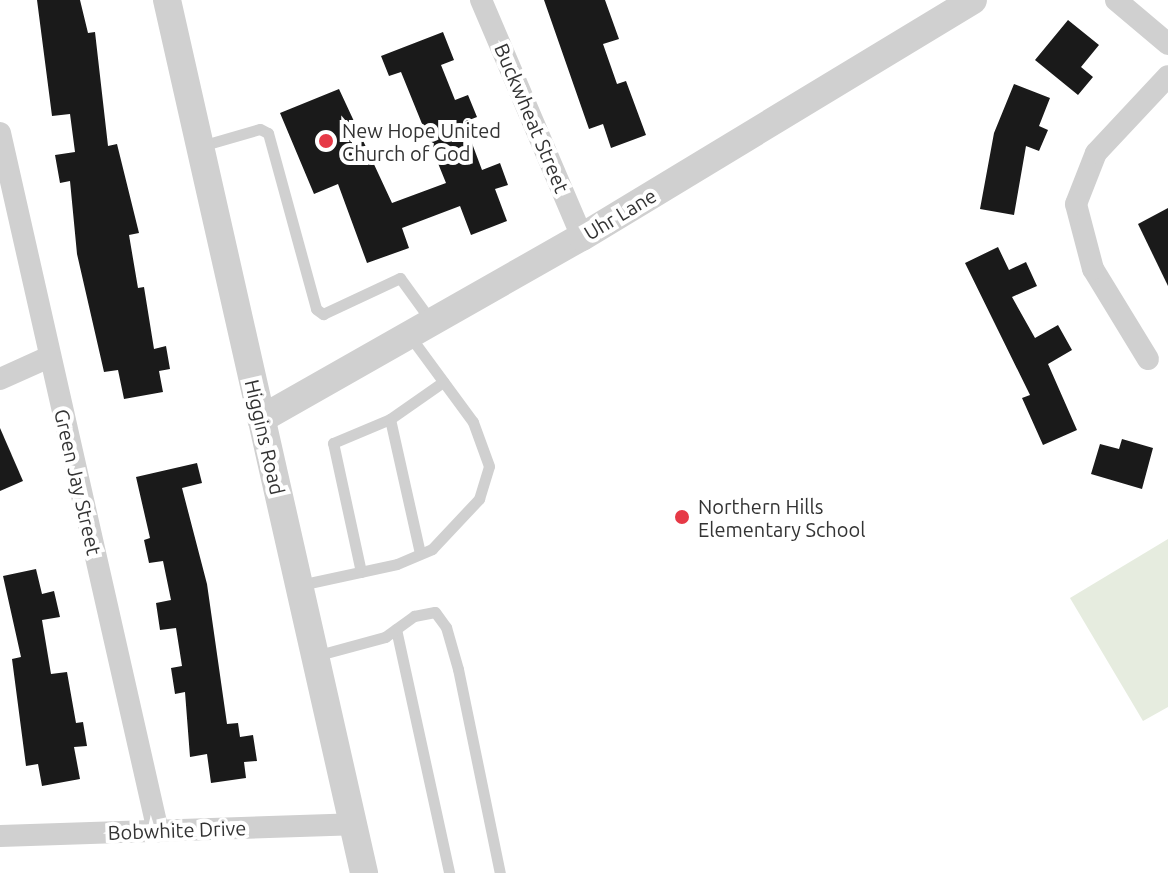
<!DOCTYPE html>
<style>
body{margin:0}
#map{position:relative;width:1168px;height:873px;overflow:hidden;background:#fff;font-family:Ubuntu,sans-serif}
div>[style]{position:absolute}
.green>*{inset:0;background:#e6ecdf}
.building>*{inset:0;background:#1a1a1a}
.service>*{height:11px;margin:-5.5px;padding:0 5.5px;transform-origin:5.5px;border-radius:5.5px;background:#d0d0d0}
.minor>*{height:22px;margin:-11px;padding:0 11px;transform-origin:11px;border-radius:11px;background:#d0d0d0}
.tertiary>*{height:28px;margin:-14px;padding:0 14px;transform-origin:14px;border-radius:14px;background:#d0d0d0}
.dots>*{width:22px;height:22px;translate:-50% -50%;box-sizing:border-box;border:4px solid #fff;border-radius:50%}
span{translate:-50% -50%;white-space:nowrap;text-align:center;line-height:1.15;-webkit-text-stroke:8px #fff;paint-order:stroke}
.street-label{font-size:20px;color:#333}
.poi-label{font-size:20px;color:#333}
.left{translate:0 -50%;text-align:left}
</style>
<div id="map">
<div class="green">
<i style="clip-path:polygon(1168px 539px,1168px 707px,1143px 721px,1070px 598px)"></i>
</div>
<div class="building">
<i style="clip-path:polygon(37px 0,80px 0,88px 33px,95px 32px,108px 146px,117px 144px,139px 233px,129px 235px,138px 288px,144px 287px,154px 349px,166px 346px,170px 369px,159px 371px,163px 392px,124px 399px,118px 370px,104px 372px,77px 254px,70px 181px,60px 183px,55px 155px,75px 152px,70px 114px,52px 116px)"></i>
<i style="clip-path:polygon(544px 0,605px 0,619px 39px,603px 44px,617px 84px,626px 81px,646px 135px,611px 148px,603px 124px,589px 129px)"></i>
<i style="clip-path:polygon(1068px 20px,1099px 45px,1081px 67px,1093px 77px,1078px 95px,1035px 60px)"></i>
<i style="clip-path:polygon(443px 32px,454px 60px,441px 65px,455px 100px,468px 95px,477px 117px,464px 122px,482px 170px,500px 163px,508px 185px,495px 189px,507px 221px,471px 235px,460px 206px,402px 228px,409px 248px,367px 263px,338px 184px,314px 194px,280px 113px,339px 89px,392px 203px,446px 183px,401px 72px,389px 76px,381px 56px)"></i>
<i style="clip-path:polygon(1014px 84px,1050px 98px,1039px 126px,1048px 130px,1039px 151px,1026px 146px,1014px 215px,980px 209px,994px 133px)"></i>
<i style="clip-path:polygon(1168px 208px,1168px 286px,1138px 224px)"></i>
<i style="clip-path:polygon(998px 247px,1009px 270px,1026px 262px,1037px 286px,1012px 297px,1035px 338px,1058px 325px,1072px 350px,1048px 364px,1077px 430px,1043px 445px,1022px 398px,1030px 395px,965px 263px)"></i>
<i style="clip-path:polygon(0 428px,23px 481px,0 491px)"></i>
<i style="clip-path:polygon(1122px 439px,1153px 448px,1142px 489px,1091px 474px,1100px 444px,1119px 449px)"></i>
<i style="clip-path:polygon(197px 463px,202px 483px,182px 488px,207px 584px,227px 724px,238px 723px,240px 737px,253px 735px,257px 761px,244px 762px,246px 778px,211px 783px,207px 754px,190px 757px,185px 692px,175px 694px,171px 668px,182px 666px,176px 628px,160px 630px,156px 603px,171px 600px,163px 561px,149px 563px,144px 540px,150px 538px,136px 477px)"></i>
<i style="clip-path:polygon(36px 569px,42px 594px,54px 591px,60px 617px,42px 620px,51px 674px,67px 672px,76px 723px,83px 722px,87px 746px,74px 747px,80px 779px,42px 786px,38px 764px,26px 766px,12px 659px,21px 657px,3px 576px)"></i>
</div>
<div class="service">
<i style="left:201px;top:146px;width:61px;rotate:-16.1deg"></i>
<i style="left:260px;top:129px;width:9px;rotate:27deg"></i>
<i style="left:268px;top:133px;width:182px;rotate:74.7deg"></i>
<i style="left:316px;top:309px;width:9px;rotate:36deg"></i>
<i style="left:323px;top:314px;width:85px;rotate:-25.1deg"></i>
<i style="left:400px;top:278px;width:54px;rotate:54deg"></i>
<i style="left:390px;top:419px;width:65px;rotate:-34.9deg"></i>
<i style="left:361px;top:572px;width:132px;rotate:-102.2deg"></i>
<i style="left:333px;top:443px;width:62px;rotate:-22.8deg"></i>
<i style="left:390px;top:419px;width:137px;rotate:77.4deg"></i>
<i style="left:300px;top:585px;width:99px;rotate:-12.2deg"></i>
<i style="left:397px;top:564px;width:38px;rotate:-23deg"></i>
<i style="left:432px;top:549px;width:69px;rotate:-46.8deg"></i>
<i style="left:479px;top:499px;width:34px;rotate:-73deg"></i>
<i style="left:489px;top:466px;width:47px;rotate:-110deg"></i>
<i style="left:473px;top:422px;width:108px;rotate:-126.3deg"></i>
<i style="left:396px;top:629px;width:250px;rotate:77.7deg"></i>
<i style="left:315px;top:656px;width:73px;rotate:-15.2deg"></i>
<i style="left:385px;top:637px;width:36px;rotate:-36deg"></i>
<i style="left:414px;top:616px;width:21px;rotate:-11deg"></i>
<i style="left:435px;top:612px;width:19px;rotate:54deg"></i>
<i style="left:446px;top:627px;width:44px;rotate:74.1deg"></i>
<i style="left:458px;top:669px;width:208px;rotate:78.4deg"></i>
</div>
<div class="minor">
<i style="left:481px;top:0;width:258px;rotate:66.9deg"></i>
<i style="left:1116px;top:0;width:68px;rotate:40.2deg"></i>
<i style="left:0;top:133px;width:716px;rotate:77.25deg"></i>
<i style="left:1148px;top:359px;width:105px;rotate:-121.4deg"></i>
<i style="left:1093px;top:269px;width:67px;rotate:-104.7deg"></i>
<i style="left:1076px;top:204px;width:55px;rotate:-68.6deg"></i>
<i style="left:1096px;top:153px;width:105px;rotate:-46.9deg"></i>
<i style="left:0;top:379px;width:54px;rotate:-24.2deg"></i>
<i style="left:0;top:836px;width:353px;rotate:-1.9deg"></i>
</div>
<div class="tertiary">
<i style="left:167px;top:0;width:895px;rotate:77.28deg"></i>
<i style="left:261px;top:419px;width:369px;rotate:-29.6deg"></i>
<i style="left:582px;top:237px;width:457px;rotate:-31.2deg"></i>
</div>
<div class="dots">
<i style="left:326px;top:141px;background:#e63946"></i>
<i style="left:682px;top:517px;background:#e63946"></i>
</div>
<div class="street-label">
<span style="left:532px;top:118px;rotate:67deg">Buckwheat Street</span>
<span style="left:620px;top:214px;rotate:-31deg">Uhr Lane</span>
<span style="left:265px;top:437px;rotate:77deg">Higgins Road</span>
<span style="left:78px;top:482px;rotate:77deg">Green Jay Street</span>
<span style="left:177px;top:830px;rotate:-2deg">Bobwhite Drive</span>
</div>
<div class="poi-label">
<span class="left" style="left:342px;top:142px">New Hope United<br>Church of God</span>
<span class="left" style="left:698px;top:518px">Northern Hills<br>Elementary School</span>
</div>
</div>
